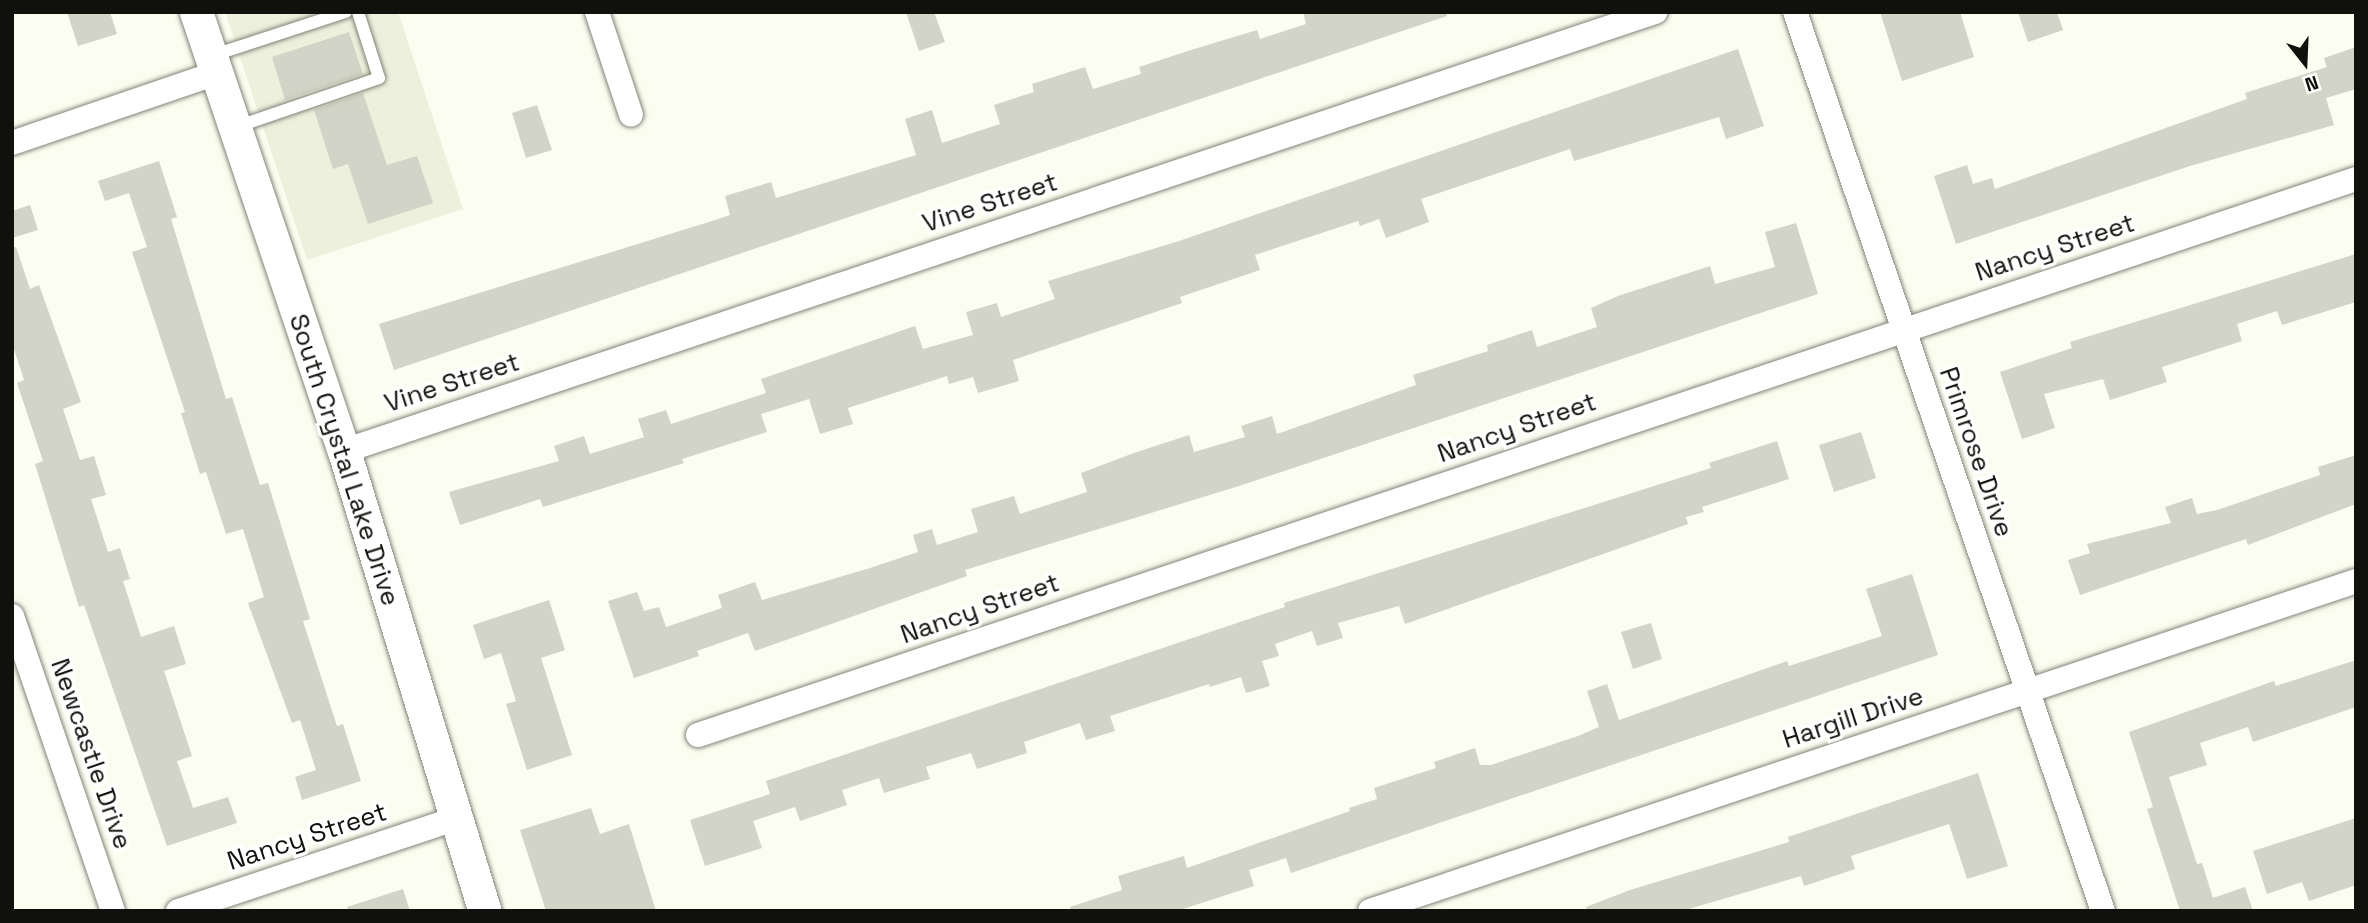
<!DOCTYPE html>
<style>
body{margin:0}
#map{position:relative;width:2368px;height:923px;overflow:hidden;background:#fafdef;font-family:"Space Grotesk",sans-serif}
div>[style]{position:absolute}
.built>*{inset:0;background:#ecf0dc}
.building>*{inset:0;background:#d1d4c6}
.roads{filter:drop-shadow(0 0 2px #818478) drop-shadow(0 0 2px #818478)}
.lane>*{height:12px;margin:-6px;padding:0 6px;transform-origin:6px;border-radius:6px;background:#fff}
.street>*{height:24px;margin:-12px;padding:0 12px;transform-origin:12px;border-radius:12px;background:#fff}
.secondary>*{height:33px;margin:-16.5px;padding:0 16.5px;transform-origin:16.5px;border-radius:16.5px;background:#fff}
span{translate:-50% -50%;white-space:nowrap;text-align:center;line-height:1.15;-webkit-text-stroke:7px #fff;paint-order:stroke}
.street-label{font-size:26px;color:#10110c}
.frame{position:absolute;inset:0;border:14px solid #10110c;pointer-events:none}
.north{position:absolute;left:2270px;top:28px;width:70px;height:70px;-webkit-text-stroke:5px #fff;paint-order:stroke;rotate:162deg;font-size:19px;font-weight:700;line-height:28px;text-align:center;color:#10110c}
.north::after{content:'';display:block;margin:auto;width:24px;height:32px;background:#10110c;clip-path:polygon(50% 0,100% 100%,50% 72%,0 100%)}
</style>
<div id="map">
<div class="built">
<i style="clip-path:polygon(225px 12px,398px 12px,463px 209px,307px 260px)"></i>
</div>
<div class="building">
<i style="clip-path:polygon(67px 12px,110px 12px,117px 34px,78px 46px)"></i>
<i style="clip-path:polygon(906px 12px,934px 12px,945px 42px,919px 51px)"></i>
<i style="clip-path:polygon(1303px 12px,1446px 12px,1447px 16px,394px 370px,379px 324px,712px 221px,730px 215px,725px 196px,771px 182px,776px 198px,916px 155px,905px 119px,932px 110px,942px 143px,1000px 124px,994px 105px,1034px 92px,1032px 84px,1085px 67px,1093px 89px,1141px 74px,1139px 67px,1191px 50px,1257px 30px,1260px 39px,1306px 24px)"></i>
<i style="clip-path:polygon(1880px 12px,1960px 12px,1974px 57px,1902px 81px)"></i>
<i style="clip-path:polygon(2018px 12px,2057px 12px,2063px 30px,2028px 42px)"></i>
<i style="clip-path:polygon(349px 32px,363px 74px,285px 100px,272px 57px)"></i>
<i style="clip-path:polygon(2356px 47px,2356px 89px,2326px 98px,2334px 125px,2190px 166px,1956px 244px,1934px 176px,1967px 165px,1973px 184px,1992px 178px,1995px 189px,2247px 99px,2245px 93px,2327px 67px,2324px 58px)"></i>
<i style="clip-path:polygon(1738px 49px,1764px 126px,1726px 139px,1719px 117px,1574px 161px,1570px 149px,1421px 199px,1429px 222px,1386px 238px,1379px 219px,1360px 226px,1358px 221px,1255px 255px,1260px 270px,1180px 297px,1182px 303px,1013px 360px,1019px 381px,978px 393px,973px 377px,949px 384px,947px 376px,848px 408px,853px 424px,820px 434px,809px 399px,761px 414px,767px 432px,682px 459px,684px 463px,543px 507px,540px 499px,460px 525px,449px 492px,559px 461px,554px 446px,584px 436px,590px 454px,644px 437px,638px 419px,666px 410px,671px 424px,766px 393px,761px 379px,915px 326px,923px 349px,973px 335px,966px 312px,997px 303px,1001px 317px,1055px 299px,1048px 281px,1179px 241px)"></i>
<i style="clip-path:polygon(363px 93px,387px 165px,417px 156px,433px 203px,368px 224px,348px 164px,333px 169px,314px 110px)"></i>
<i style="clip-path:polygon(537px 105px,552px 150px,526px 158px,512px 113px)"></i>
<i style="clip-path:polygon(159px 161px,177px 217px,171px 219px,226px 399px,232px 397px,260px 485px,268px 483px,310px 619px,303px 621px,337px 726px,343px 724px,361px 781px,302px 800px,295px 777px,316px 770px,300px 720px,292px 723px,248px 603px,264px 597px,243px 529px,226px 534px,206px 472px,200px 474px,181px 413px,185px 412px,132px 252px,147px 247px,129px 193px,105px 201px,98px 181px)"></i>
<i style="clip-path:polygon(30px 205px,38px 230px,12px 238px,12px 211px)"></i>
<i style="clip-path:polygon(1796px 223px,1818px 294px,1239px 486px,965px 570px,967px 576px,755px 651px,748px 633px,697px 651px,699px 656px,634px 678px,608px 601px,637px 592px,644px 611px,659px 607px,666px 627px,722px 608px,718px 595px,755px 582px,762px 600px,870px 568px,918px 552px,913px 535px,932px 529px,937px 545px,978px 532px,971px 509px,1014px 496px,1020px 514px,1087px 492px,1081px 473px,1134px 453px,1189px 435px,1194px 452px,1245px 437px,1241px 426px,1272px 416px,1277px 434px,1416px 385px,1413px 375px,1488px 351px,1487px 345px,1532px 330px,1537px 347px,1597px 327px,1591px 308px,1618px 296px,1710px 266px,1715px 284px,1775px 267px,1765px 232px)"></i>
<i style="clip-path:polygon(16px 247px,30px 289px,39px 285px,81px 402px,63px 409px,80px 460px,94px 456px,106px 495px,91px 499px,108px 552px,120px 548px,130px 579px,123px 581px,141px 637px,174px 626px,186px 664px,164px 671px,192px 756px,177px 761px,193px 808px,228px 797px,237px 823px,167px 846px,84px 605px,79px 607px,35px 464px,43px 461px,17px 383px,24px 380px,12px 343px,12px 248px)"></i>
<i style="clip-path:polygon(2356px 254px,2356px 302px,2282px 325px,2277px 311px,2237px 324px,2242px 341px,2162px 367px,2167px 382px,2110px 400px,2103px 379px,2044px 394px,2055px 428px,2022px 439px,2000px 372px,2072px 348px,2070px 342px)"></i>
<i style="clip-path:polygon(1861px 432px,1876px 478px,1834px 492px,1819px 445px)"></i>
<i style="clip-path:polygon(1777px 441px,1789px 479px,1702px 507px,1704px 512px,1686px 517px,1688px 524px,1405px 624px,1399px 606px,1338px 623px,1343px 638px,1317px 646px,1312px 631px,1275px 644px,1279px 656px,1262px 661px,1270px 686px,1246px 693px,1241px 677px,1210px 687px,1209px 684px,1110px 716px,1115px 731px,1086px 740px,1080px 723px,1024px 742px,1027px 753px,977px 769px,971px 753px,926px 767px,930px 779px,884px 793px,879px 778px,842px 790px,847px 805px,800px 821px,795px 807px,753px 821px,762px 848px,705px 866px,690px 820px,770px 794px,766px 781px,1285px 607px,1284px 603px,1711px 468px,1709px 463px)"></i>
<i style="clip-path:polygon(2356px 455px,2356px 504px,2248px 545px,2246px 539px,2080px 595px,2068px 560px,2090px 553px,2087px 544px,2171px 523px,2165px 507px,2192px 498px,2197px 514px,2217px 510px,2320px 475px,2318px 467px)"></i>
<i style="clip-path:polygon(1912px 574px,1938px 655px,1291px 873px,1286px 858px,1249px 870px,1254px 886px,1177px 911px,1071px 911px,1070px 907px,1122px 890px,1118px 876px,1184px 856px,1187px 868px,1350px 811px,1349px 808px,1377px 799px,1374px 788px,1436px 768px,1434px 762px,1475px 748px,1480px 765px,1491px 765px,1578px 736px,1599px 727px,1587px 691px,1607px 684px,1619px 720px,1787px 661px,1789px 666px,1882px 636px,1866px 589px)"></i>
<i style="clip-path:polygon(549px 600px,565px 650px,541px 658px,572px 755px,527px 770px,506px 704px,516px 701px,501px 653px,484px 659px,473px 625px)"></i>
<i style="clip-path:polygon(1651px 623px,1662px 659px,1633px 669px,1621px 632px)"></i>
<i style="clip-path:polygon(2356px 660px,2356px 707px,2253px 742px,2248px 727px,2200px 743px,2207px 765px,2169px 777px,2197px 864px,2202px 863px,2213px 898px,2245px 887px,2253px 911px,2180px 911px,2147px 809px,2153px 807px,2129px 732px,2274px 681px,2276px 686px)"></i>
<i style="clip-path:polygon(1978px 773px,2008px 866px,1967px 879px,1949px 824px,1851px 856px,1855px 869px,1804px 886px,1801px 876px,1682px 911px,1587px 911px,1586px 907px,1630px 890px,1789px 842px,1788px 837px)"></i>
<i style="clip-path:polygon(591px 808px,600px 834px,629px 824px,656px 911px,546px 911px,520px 830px)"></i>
<i style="clip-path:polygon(2356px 818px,2356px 885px,2309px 901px,2302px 882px,2267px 894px,2253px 851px)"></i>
<i style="clip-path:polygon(403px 889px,410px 911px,348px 911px,347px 907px)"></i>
</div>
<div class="roads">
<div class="lane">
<i style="left:211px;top:56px;width:142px;rotate:-18.1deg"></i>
<i style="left:236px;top:127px;width:151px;rotate:-18.9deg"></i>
<i style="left:379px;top:78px;width:69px;rotate:-107.7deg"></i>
</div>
<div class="street">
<i style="left:597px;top:12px;width:108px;rotate:71.7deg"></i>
<i style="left:1795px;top:12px;width:950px;rotate:71.09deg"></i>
<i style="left:12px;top:143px;width:217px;rotate:-18.9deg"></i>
<i style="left:344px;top:451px;width:1383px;rotate:-18.51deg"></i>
<i style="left:12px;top:616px;width:312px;rotate:71.1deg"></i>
<i style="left:698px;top:735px;width:1749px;rotate:-18.54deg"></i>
<i style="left:178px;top:911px;width:291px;rotate:-18.4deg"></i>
<i style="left:1370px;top:911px;width:1040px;rotate:-18.5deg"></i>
</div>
<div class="secondary">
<i style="left:196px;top:12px;width:463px;rotate:71.4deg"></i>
<i style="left:344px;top:451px;width:481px;rotate:73deg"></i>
</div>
</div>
<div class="street-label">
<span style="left:990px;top:203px;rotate:-18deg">Vine Street</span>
<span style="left:2055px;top:248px;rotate:-18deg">Nancy Street</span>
<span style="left:452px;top:383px;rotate:-18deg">Vine Street</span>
<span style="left:1517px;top:428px;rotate:-19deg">Nancy Street</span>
<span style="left:1976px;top:452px;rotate:71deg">Primrose Drive</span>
<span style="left:344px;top:460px;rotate:72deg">South Crystal Lake Drive</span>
<span style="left:980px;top:609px;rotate:-19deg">Nancy Street</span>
<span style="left:1853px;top:718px;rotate:-18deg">Hargill Drive</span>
<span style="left:91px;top:754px;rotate:71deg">Newcastle Drive</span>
<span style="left:307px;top:837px;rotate:-18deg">Nancy Street</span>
</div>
<div class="frame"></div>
<div class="north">N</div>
</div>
